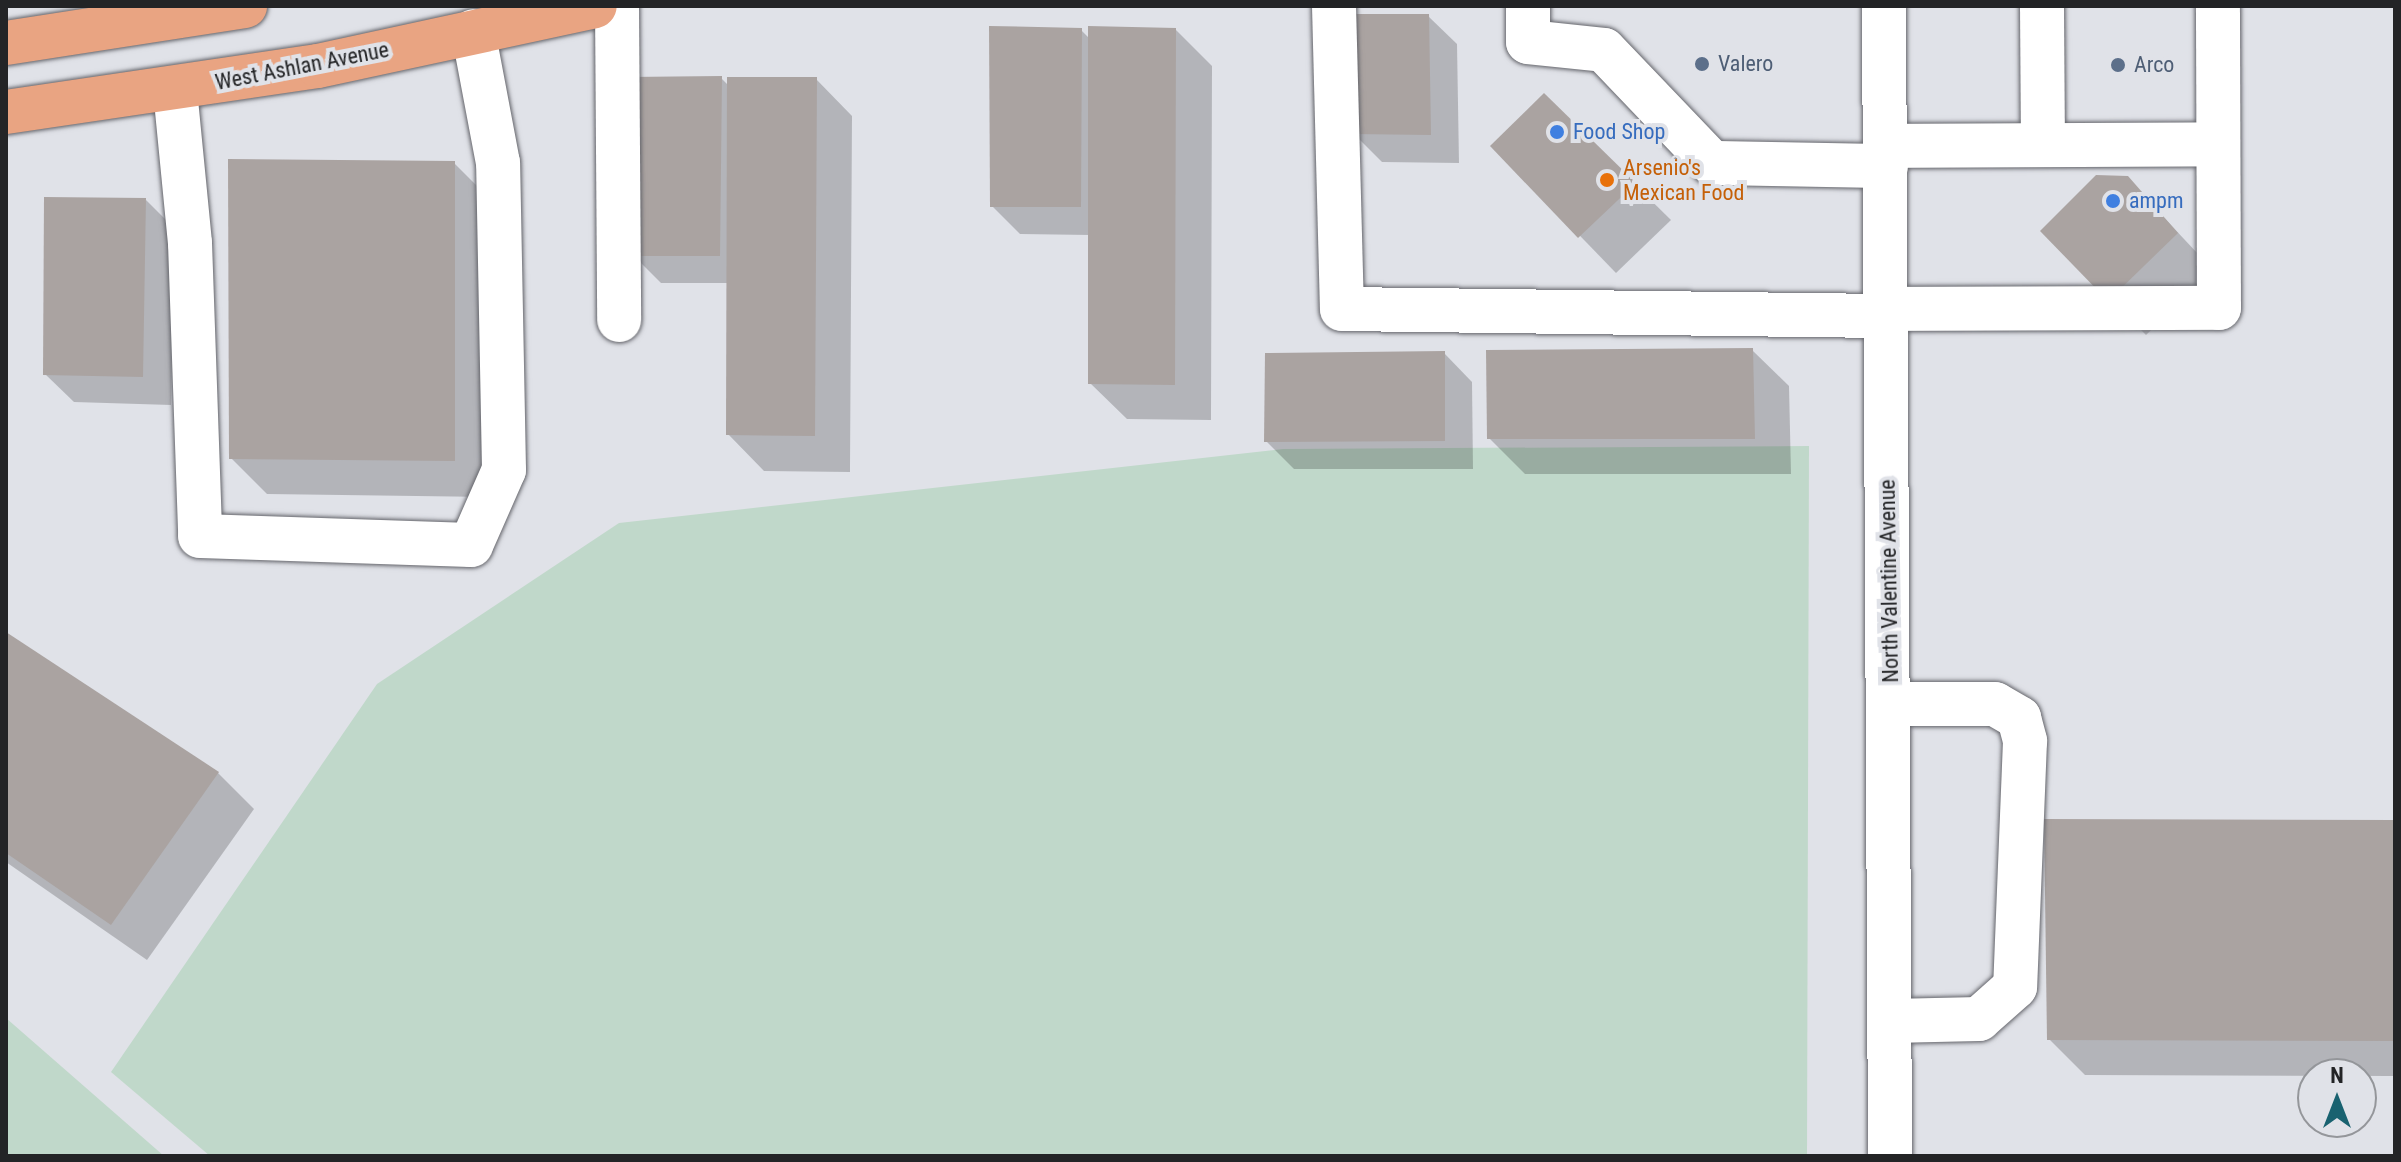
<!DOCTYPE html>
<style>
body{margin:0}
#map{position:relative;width:2401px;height:1162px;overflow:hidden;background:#e0e2e8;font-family:"Roboto Condensed",sans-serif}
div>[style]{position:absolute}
.green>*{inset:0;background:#c0d8ca}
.shadow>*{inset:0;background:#0003}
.building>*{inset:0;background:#aaa3a1}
.roads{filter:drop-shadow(0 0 2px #64656b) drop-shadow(0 0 2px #64656b)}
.minor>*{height:44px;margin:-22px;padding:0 22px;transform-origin:22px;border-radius:22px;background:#fff}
.major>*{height:44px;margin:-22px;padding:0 22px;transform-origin:22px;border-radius:22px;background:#e9a482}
.dots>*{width:22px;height:22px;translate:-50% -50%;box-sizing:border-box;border:4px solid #e0e2e8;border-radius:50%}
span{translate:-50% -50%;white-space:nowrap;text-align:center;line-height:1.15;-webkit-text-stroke:8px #e0e2e8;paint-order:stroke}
.service-label{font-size:22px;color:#4e5e75}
.left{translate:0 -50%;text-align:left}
.street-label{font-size:22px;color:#232426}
.shop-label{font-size:22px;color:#366cbe}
.food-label{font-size:22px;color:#c56008}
.frame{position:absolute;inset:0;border:8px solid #232426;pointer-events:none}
.north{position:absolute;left:2297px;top:1058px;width:80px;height:80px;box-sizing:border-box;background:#e0e2e8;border:2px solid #94969a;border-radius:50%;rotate:0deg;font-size:22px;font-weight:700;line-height:32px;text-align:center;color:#232426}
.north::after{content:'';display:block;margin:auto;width:28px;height:36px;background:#196270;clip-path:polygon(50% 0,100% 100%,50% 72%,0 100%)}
</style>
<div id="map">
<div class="green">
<i style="clip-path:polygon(1809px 446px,1807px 1156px,210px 1156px,111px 1072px,377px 684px,619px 523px,1283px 449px)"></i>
<i style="clip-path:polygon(6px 1018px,164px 1156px,6px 1156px)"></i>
</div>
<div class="shadow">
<i style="clip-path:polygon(1428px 16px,1457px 44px,1459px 163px,1382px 162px,1354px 134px)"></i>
<i style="clip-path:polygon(1081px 30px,1090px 39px,1176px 30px,1212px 66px,1211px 420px,1127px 419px,1090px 383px,1090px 235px,1020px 234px,992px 206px)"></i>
<i style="clip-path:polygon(721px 78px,729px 86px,816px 79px,852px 116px,850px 472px,764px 471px,728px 434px,728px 283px,661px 283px,633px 255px)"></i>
<i style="clip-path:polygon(1544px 95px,1671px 220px,1616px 273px,1493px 146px)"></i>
<i style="clip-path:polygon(454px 163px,490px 199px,490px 497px,267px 494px,231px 458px)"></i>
<i style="clip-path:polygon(2127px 178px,2213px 270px,2146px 335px,2043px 231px)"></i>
<i style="clip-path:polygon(146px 200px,174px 228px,171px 405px,74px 402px,45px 374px)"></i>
<i style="clip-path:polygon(1752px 350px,1789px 386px,1791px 474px,1525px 474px,1489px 438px)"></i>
<i style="clip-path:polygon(1444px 353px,1472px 382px,1473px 469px,1294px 469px,1266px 441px)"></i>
<i style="clip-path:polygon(6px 634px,218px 773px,254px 809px,147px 960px,6px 862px)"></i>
<i style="clip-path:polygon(2395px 822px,2395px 1076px,2085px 1075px,2049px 1039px)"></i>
</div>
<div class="building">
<i style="clip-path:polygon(1352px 14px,1429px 14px,1431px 135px,1352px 134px)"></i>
<i style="clip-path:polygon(989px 26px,1082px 28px,1081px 207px,990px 207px)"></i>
<i style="clip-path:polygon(1088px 26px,1176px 28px,1175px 385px,1088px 384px)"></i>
<i style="clip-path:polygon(722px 76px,720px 256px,631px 256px,628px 77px)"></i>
<i style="clip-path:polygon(727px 77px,817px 77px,815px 436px,726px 435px)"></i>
<i style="clip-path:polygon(1544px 93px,1636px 183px,1578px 238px,1490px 146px)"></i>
<i style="clip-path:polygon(228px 159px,455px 161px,455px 461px,229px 459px)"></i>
<i style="clip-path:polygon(2096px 175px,2128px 176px,2178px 233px,2108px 301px,2040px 231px)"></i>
<i style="clip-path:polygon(44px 197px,146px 198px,143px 377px,43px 375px)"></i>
<i style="clip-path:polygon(1753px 348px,1755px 439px,1487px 439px,1486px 350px)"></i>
<i style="clip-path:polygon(1445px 351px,1445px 441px,1264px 442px,1265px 353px)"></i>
<i style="clip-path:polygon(6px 632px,219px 772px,111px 925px,6px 853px)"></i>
<i style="clip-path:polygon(2044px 819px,2395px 820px,2395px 1041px,2047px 1040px)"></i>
</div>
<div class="roads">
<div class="minor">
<i style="left:617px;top:6px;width:314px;rotate:89.6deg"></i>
<i style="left:1334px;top:6px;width:303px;rotate:88.5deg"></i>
<i style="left:1342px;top:309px;width:545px;rotate:0.74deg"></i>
<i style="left:1528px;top:6px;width:36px;rotate:90deg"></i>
<i style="left:1528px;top:42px;width:76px;rotate:6deg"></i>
<i style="left:1604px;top:50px;width:156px;rotate:46.3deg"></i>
<i style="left:1712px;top:163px;width:174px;rotate:1deg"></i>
<i style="left:1884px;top:6px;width:1150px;rotate:89.7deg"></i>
<i style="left:2042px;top:6px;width:138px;rotate:89.6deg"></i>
<i style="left:175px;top:90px;width:154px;rotate:84.4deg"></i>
<i style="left:190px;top:243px;width:293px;rotate:88deg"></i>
<i style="left:200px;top:536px;width:271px;rotate:1.9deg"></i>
<i style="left:471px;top:545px;width:82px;rotate:-66.3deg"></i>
<i style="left:504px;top:470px;width:307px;rotate:-91.1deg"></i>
<i style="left:498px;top:163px;width:134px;rotate:-100.7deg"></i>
<i style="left:1886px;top:146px;width:332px;rotate:-0.3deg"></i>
<i style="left:1887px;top:309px;width:332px;rotate:-0.2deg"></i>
<i style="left:2219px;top:308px;width:302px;rotate:-90.2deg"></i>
<i style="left:1891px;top:704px;width:104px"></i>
<i style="left:1995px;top:704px;width:28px;rotate:30deg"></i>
<i style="left:2019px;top:718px;width:24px;rotate:75deg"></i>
<i style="left:2025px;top:741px;width:246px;rotate:92.3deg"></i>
<i style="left:2015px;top:987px;width:48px;rotate:138.4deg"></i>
<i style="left:1979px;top:1019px;width:88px;rotate:178.7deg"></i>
</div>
<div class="major">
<i style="left:6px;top:43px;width:242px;rotate:-8.8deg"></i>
<i style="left:6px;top:112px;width:315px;rotate:-8.4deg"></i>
<i style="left:318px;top:66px;width:283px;rotate:-12.2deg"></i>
</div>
</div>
<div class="dots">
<i style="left:1702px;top:64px;background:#5c6f8a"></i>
<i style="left:2118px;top:65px;background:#5c6f8a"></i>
<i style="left:1557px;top:132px;background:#3f7fe0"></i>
<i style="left:1607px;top:180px;background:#e8710a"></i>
<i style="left:2113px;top:201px;background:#3f7fe0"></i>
</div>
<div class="service-label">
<span class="left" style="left:1718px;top:64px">Valero</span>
<span class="left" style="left:2134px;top:65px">Arco</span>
</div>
<div class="street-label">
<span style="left:302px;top:66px;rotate:-11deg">West Ashlan Avenue</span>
<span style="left:1889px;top:581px;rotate:-91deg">North Valentine Avenue</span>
</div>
<div class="shop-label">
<span class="left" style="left:1573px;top:132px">Food Shop</span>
<span class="left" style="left:2129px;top:201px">ampm</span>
</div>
<div class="food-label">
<span class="left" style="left:1623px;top:180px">Arsenio's<br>Mexican Food</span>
</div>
<div class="frame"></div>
<div class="north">N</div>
</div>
